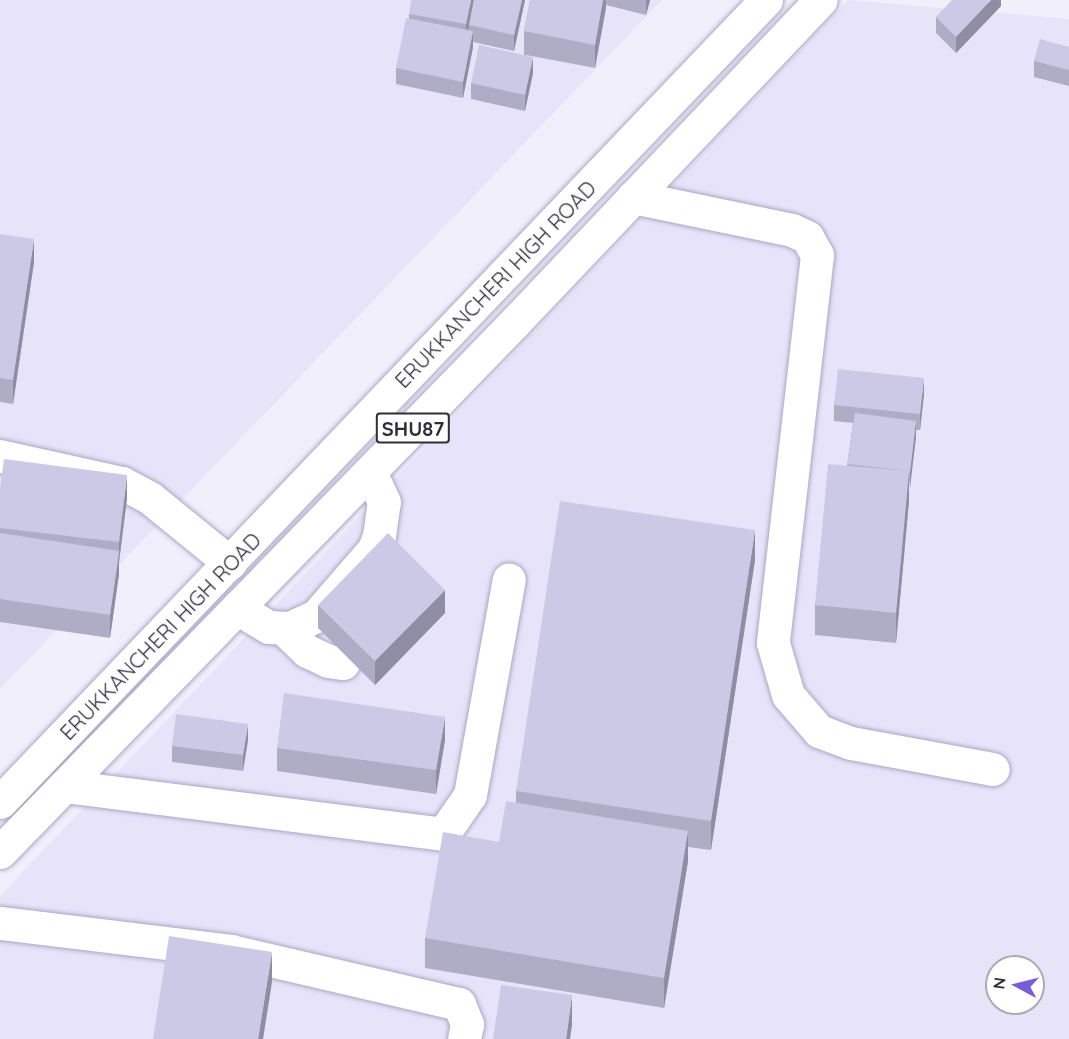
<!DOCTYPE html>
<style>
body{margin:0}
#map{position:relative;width:1069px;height:1039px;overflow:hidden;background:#f1effc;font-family:Quicksand,sans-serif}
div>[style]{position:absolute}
.built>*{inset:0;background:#e7e4fa}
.roads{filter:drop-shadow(0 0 2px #aba7c3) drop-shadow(0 0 2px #aba7c3)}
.minor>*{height:33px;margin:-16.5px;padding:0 16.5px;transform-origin:16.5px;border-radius:16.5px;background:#fff}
.major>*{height:33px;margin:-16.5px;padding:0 16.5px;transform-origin:16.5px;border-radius:16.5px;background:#fff}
.wall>*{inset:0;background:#afadc6}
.shaded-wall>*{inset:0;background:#8f8da1}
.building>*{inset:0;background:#ccc9e6}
span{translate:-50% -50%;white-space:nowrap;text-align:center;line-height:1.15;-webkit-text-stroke:4.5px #fff;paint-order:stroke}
.shield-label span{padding:2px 4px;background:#fff;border:2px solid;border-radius:4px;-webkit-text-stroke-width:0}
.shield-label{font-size:20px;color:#2f2d38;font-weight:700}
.street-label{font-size:21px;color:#2f2d38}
.north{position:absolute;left:985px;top:955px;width:60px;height:60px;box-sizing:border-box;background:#fff;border:2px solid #acabaf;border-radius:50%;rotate:277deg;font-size:16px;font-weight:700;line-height:24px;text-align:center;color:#2f2d38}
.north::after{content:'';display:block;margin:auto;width:21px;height:27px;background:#785cd6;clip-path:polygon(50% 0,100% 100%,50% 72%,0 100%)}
</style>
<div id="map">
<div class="built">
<i style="clip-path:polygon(0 0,662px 0,0 689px)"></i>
<i style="clip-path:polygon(evenodd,848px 0,1069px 19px,1069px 1039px,0 1039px,0 896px,848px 0,997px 967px,1033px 967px,1033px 1003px,997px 1003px,997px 967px)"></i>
</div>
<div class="roads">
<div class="minor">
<i style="left:633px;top:197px;width:162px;rotate:11.7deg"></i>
<i style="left:792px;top:230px;width:17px;rotate:25deg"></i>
<i style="left:807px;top:237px;width:21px;rotate:61deg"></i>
<i style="left:817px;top:255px;width:390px;rotate:96.5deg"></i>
<i style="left:773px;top:643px;width:54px;rotate:73.9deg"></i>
<i style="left:788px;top:695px;width:48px;rotate:49.3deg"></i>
<i style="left:819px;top:731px;width:34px;rotate:21deg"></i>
<i style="left:851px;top:743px;width:144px;rotate:10.4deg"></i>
<i style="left:0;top:456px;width:125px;rotate:12.5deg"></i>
<i style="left:122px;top:483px;width:32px;rotate:28deg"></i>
<i style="left:150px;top:498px;width:103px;rotate:39.1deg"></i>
<i style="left:237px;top:608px;width:37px;rotate:31deg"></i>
<i style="left:269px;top:627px;width:21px;rotate:3deg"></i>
<i style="left:290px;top:628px;width:29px;rotate:-25deg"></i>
<i style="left:316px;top:616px;width:89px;rotate:-49.1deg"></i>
<i style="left:374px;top:549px;width:14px;rotate:-69deg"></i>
<i style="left:379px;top:536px;width:34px;rotate:-82deg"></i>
<i style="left:384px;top:502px;width:33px;rotate:-115deg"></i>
<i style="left:283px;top:628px;width:33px;rotate:44deg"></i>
<i style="left:307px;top:651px;width:23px;rotate:25deg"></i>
<i style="left:328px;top:661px;width:15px;rotate:8deg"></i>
<i style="left:64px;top:786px;width:382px;rotate:7.2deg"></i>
<i style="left:443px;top:834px;width:47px;rotate:-55.3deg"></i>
<i style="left:470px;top:795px;width:219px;rotate:-79.8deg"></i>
<i style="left:0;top:923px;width:233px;rotate:6.9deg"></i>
<i style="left:231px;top:951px;width:234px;rotate:13.1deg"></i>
<i style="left:459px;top:1004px;width:22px;rotate:68deg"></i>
<i style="left:467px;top:1024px;width:15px;rotate:101deg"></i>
</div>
<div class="major">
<i style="left:0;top:802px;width:1109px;rotate:-46.32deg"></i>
<i style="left:0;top:852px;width:739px;rotate:-45.82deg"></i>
<i style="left:515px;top:322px;width:444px;rotate:-46.5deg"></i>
</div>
</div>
<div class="wall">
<i style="clip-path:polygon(525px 0,514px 51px,473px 42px,473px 47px,463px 98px,396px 84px,396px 68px,409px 18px,409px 14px)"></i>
<i style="clip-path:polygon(530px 0,650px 0,646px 15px,606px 5px,595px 68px,526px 55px,533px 73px,525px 111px,471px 99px,471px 83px,524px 55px,524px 31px)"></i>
<i style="clip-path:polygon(1001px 0,1001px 6px,956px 53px,936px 33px,936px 17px)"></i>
<i style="clip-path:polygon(1069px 47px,1069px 86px,1034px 77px,1034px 61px)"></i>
<i style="clip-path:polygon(0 234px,34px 262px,13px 404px,0 402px)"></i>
<i style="clip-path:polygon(924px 394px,920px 430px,916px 430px,916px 437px,909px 488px,909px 501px,896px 643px,815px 635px,815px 605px,847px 466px,853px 423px,834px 421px,834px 405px)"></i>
<i style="clip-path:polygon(0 489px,127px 498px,119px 562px,119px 574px,110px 638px,0 622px)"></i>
<i style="clip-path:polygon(755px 560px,711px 850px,688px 847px,688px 861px,664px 1008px,425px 968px,425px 938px,499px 842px,516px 802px,516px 791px)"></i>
<i style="clip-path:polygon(318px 605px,445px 613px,375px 685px,318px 628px)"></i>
<i style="clip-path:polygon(248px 740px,243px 771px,172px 762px,172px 746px)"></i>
<i style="clip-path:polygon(445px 740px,436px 794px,277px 771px,277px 748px)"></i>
</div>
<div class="shaded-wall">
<i style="clip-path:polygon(471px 0,474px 0,466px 40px,466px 24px)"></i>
<i style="clip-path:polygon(522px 0,525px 0,514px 51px,514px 35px)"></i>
<i style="clip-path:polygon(603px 0,606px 0,606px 8px,595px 68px,595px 45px)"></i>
<i style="clip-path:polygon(646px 0,650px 0,646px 15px)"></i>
<i style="clip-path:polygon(991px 0,1001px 0,1001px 6px,956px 53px,956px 37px)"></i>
<i style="clip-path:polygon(473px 31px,473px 47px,463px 98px,463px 82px)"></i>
<i style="clip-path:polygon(533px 57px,533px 73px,525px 111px,525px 95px)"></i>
<i style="clip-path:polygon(34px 239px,34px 262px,13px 404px,13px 380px)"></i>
<i style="clip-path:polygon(924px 378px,924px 394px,920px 430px,920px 414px)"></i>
<i style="clip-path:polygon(916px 421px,916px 437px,910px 488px,910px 472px)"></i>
<i style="clip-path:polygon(909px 471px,909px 501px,896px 643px,896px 613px)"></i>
<i style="clip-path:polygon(127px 475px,127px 498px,119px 562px,119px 574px,110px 638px,110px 615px,119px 554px,119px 542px)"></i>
<i style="clip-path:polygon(755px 530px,755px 560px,711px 850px,711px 821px)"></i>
<i style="clip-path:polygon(445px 590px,445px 613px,375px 685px,375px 661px)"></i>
<i style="clip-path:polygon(445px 717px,445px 740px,436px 794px,436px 770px)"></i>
<i style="clip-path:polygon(248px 724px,248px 740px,243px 771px,243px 755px)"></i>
<i style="clip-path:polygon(688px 831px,688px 861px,664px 1008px,664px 978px)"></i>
<i style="clip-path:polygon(272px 952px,272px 982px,263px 1039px,258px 1039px)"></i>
<i style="clip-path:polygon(572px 995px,572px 1025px,570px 1039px,566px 1039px)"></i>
</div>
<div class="building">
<i style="clip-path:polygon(411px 0,471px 0,466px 24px,409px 14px)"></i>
<i style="clip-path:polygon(474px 0,522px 0,514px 35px,469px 25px)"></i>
<i style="clip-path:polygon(530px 0,603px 0,595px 45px,524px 31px)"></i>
<i style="clip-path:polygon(952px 0,991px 0,956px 37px,936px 17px)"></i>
<i style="clip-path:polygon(406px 18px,473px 31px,463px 82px,396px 68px)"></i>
<i style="clip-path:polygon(1040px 39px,1069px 47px,1069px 70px,1034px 61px)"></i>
<i style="clip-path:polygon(479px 45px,533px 57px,525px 95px,471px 83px)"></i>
<i style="clip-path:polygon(0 234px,34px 239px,13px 380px,0 378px)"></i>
<i style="clip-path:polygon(838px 369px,924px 378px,920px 414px,834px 405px)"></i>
<i style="clip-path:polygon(855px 413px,916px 421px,910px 472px,909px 471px,847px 464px)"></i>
<i style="clip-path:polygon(4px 459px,127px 475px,119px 542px,0 528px,0 489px)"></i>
<i style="clip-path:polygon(828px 464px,909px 471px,896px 613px,815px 605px)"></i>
<i style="clip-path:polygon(560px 501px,755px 530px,711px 821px,516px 791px)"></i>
<i style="clip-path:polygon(0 533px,119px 551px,110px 615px,0 599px)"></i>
<i style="clip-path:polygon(388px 533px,445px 590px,375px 661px,318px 605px)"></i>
<i style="clip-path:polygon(284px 693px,445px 717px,436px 770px,277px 748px)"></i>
<i style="clip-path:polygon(176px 714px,248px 724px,243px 755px,172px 746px)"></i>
<i style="clip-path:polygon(506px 801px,688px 831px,664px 978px,425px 938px,443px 832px,499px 842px)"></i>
<i style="clip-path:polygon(169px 936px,272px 952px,258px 1039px,153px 1039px)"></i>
<i style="clip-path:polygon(501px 985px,572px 995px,566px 1039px,493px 1039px)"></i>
</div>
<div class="shield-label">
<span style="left:413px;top:428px">SHU87</span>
</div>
<div class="street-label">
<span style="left:495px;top:284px;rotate:-46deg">ERUKKANCHERI HIGH ROAD</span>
<span style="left:160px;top:636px;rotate:-46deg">ERUKKANCHERI HIGH ROAD</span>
</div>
<div class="north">N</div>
</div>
